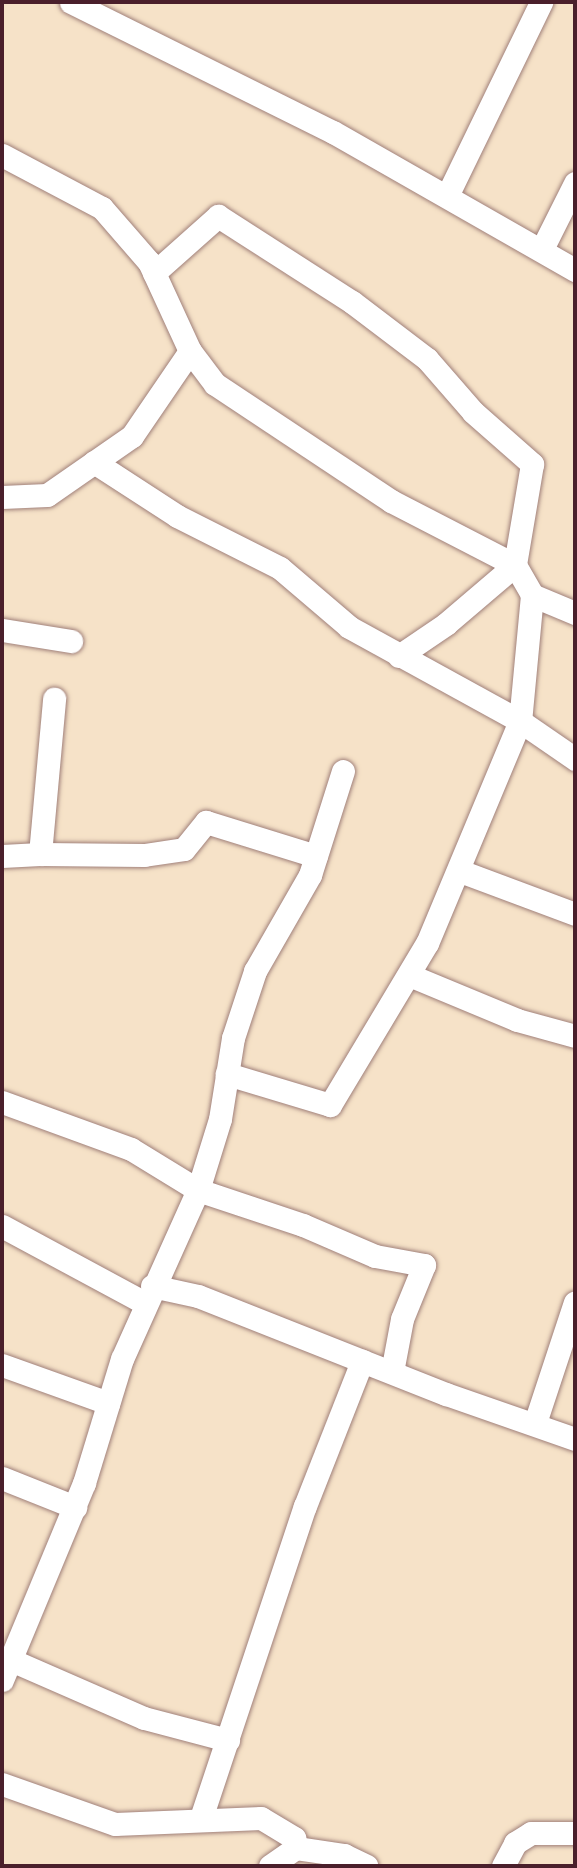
<!DOCTYPE html>
<style>
body{margin:0}
#map{position:relative;width:577px;height:1868px;overflow:hidden;background:#f6e2c8;font-family:Itim,sans-serif}
div>[style]{position:absolute}
.roads{filter:drop-shadow(0 0 2px #a0807a) drop-shadow(0 0 2px #a0807a)}
.street>*{height:23px;margin:-11.5px;padding:0 11.5px;transform-origin:11.5px;border-radius:11.5px;background:#fff}
span{translate:-50% -50%;white-space:nowrap;text-align:center;line-height:1.15;-webkit-text-stroke:5px #fcf5e5;paint-order:stroke}
.frame{position:absolute;inset:0;border:4px solid #4a1f2b;pointer-events:none}
</style>
<div id="map">
<div class="roads">
<div class="street">
<i style="left:71px;top:2px;width:292px;rotate:26.4deg"></i>
<i style="left:333px;top:132px;width:279px;rotate:29.7deg"></i>
<i style="left:2px;top:155px;width:113px;rotate:27.9deg"></i>
<i style="left:102px;top:208px;width:72px;rotate:49deg"></i>
<i style="left:149px;top:262px;width:98px;rotate:65.3deg"></i>
<i style="left:190px;top:351px;width:103px;rotate:124.3deg"></i>
<i style="left:132px;top:436px;width:103px;rotate:145.2deg"></i>
<i style="left:47px;top:495px;width:45px;rotate:177.5deg"></i>
<i style="left:447px;top:196px;width:216px;rotate:-64.1deg"></i>
<i style="left:542px;top:249px;width:74px;rotate:-63.4deg"></i>
<i style="left:154px;top:273px;width:86px;rotate:-41.7deg"></i>
<i style="left:218px;top:216px;width:159px;rotate:32.7deg"></i>
<i style="left:352px;top:302px;width:94px;rotate:37.2deg"></i>
<i style="left:427px;top:359px;width:70px;rotate:49deg"></i>
<i style="left:473px;top:412px;width:79px;rotate:41.4deg"></i>
<i style="left:532px;top:464px;width:102px;rotate:99.6deg"></i>
<i style="left:515px;top:565px;width:34px;rotate:60deg"></i>
<i style="left:532px;top:595px;width:127px;rotate:95.4deg"></i>
<i style="left:520px;top:721px;width:67px;rotate:34.6deg"></i>
<i style="left:190px;top:351px;width:41px;rotate:52.9deg"></i>
<i style="left:215px;top:384px;width:211px;rotate:33.6deg"></i>
<i style="left:391px;top:501px;width:140px;rotate:27.3deg"></i>
<i style="left:515px;top:565px;width:91px;rotate:139.5deg"></i>
<i style="left:446px;top:624px;width:57px;rotate:145.8deg"></i>
<i style="left:94px;top:462px;width:99px;rotate:33deg"></i>
<i style="left:177px;top:516px;width:115px;rotate:26.8deg"></i>
<i style="left:280px;top:568px;width:91px;rotate:40.5deg"></i>
<i style="left:349px;top:627px;width:195px;rotate:28.8deg"></i>
<i style="left:520px;top:721px;width:241px;rotate:112.7deg"></i>
<i style="left:427px;top:943px;width:189px;rotate:120.9deg"></i>
<i style="left:330px;top:1105px;width:108px;rotate:-163.2deg"></i>
<i style="left:532px;top:595px;width:47px;rotate:22.7deg"></i>
<i style="left:2px;top:630px;width:70px;rotate:9.1deg"></i>
<i style="left:40px;top:854px;width:104px;rotate:0.6deg"></i>
<i style="left:144px;top:855px;width:40px;rotate:-8.5deg"></i>
<i style="left:184px;top:849px;width:35px;rotate:-51deg"></i>
<i style="left:206px;top:822px;width:115px;rotate:17.2deg"></i>
<i style="left:2px;top:856px;width:38px;rotate:-3deg"></i>
<i style="left:40px;top:854px;width:156px;rotate:-84.8deg"></i>
<i style="left:460px;top:871px;width:123px;rotate:20.5deg"></i>
<i style="left:409px;top:975px;width:117px;rotate:22.6deg"></i>
<i style="left:517px;top:1020px;width:60px;rotate:15.4deg"></i>
<i style="left:2px;top:1102px;width:137px;rotate:20deg"></i>
<i style="left:131px;top:1149px;width:79px;rotate:31.5deg"></i>
<i style="left:198px;top:1190px;width:111px;rotate:18.4deg"></i>
<i style="left:303px;top:1225px;width:78px;rotate:23.3deg"></i>
<i style="left:375px;top:1256px;width:50px;rotate:10.4deg"></i>
<i style="left:424px;top:1265px;width:58px;rotate:112.2deg"></i>
<i style="left:402px;top:1319px;width:54px;rotate:100.7deg"></i>
<i style="left:2px;top:1226px;width:162px;rotate:28.3deg"></i>
<i style="left:152px;top:1286px;width:47px;rotate:12.3deg"></i>
<i style="left:198px;top:1296px;width:267px;rotate:21.6deg"></i>
<i style="left:446px;top:1394px;width:137px;rotate:19.2deg"></i>
<i style="left:2px;top:1365px;width:113px;rotate:19.7deg"></i>
<i style="left:535px;top:1423px;width:127px;rotate:-71.7deg"></i>
<i style="left:2px;top:1478px;width:79px;rotate:21.7deg"></i>
<i style="left:11px;top:1660px;width:145px;rotate:23.6deg"></i>
<i style="left:144px;top:1718px;width:87px;rotate:14.7deg"></i>
<i style="left:2px;top:1680px;width:213px;rotate:-67.4deg"></i>
<i style="left:84px;top:1483px;width:130px;rotate:-73deg"></i>
<i style="left:122px;top:1359px;width:185px;rotate:-65.8deg"></i>
<i style="left:198px;top:1190px;width:74px;rotate:-72.8deg"></i>
<i style="left:220px;top:1119px;width:82px;rotate:-80.9deg"></i>
<i style="left:233px;top:1038px;width:71px;rotate:-71.8deg"></i>
<i style="left:255px;top:971px;width:111px;rotate:-60.2deg"></i>
<i style="left:310px;top:875px;width:109px;rotate:-72.4deg"></i>
<i style="left:2px;top:1784px;width:120px;rotate:19.5deg"></i>
<i style="left:115px;top:1824px;width:146px;rotate:-2.4deg"></i>
<i style="left:261px;top:1818px;width:39px;rotate:31deg"></i>
<i style="left:294px;top:1838px;width:10px;rotate:79deg"></i>
<i style="left:201px;top:1818px;width:329px;rotate:-71.6deg"></i>
<i style="left:305px;top:1506px;width:156px;rotate:-68.5deg"></i>
<i style="left:270px;top:1866px;width:32px;rotate:-35deg"></i>
<i style="left:296px;top:1848px;width:49px;rotate:8.3deg"></i>
<i style="left:344px;top:1855px;width:25px;rotate:26deg"></i>
<i style="left:503px;top:1866px;width:26px;rotate:-62deg"></i>
<i style="left:515px;top:1843px;width:19px;rotate:-32deg"></i>
<i style="left:531px;top:1833px;width:44px"></i>
</div>
</div>
<div class="frame"></div>
</div>
